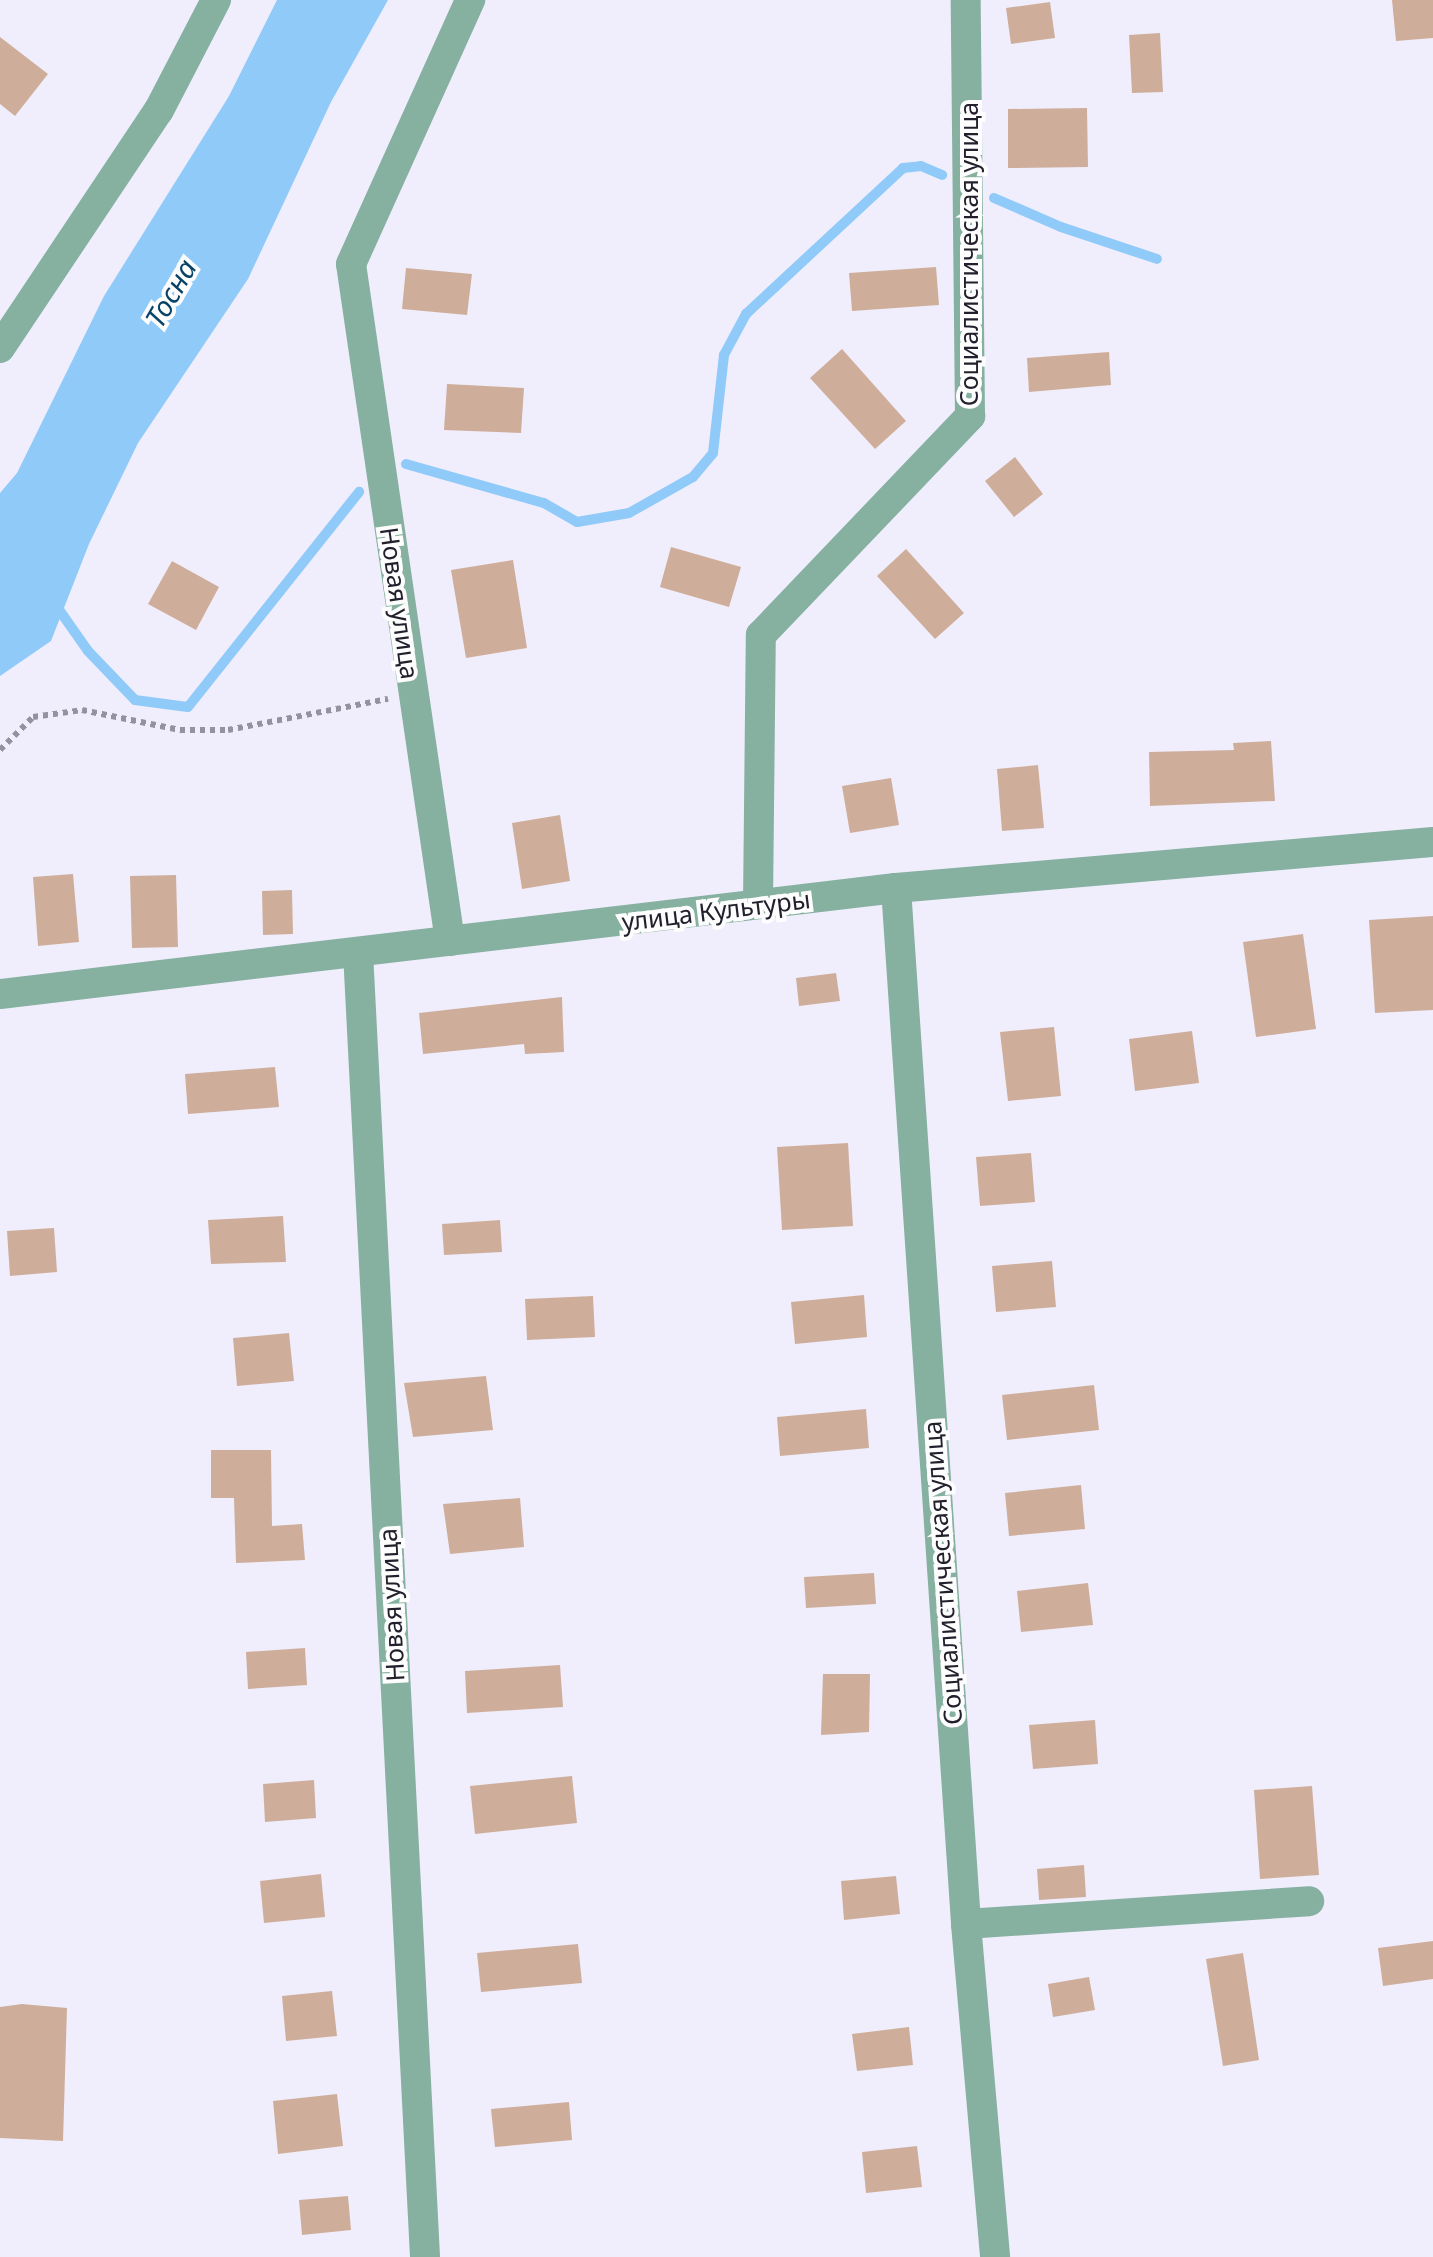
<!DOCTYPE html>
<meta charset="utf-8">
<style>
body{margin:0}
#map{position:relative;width:1433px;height:2257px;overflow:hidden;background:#f0eefc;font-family:"Noto Sans",sans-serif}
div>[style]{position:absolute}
.water>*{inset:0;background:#90caf9}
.stream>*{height:10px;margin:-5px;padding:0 5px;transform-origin:5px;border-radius:5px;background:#90caf9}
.building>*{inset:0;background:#ceae9b}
.path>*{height:6px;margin-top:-3px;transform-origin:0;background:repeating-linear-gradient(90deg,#94929f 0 5px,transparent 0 10px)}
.street>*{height:30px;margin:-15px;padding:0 15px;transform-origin:15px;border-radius:15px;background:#86b0a0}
span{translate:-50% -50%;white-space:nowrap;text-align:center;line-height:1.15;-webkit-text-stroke:8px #fdfdfd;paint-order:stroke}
.street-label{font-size:25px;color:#22202c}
.water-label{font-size:28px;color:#094368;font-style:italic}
</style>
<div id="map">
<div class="water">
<i style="clip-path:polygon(277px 0,388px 0,331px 102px,248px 279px,138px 443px,89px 544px,51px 641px,0 676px,0 493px,17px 473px,104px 296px,229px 96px)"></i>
</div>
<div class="stream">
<i style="left:994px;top:198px;width:73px;rotate:23.4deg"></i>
<i style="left:1061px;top:227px;width:101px;rotate:18.4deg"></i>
<i style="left:406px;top:464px;width:143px;rotate:15.8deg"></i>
<i style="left:544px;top:503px;width:38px;rotate:30deg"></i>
<i style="left:577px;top:522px;width:53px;rotate:-9.8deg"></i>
<i style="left:629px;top:513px;width:73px;rotate:-29.4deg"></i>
<i style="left:693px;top:477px;width:31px;rotate:-50deg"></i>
<i style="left:713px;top:453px;width:99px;rotate:-83.6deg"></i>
<i style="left:724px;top:355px;width:47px;rotate:-61.8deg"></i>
<i style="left:746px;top:314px;width:214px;rotate:-42.9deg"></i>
<i style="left:903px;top:168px;width:18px;rotate:-6deg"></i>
<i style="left:921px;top:166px;width:23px;rotate:23deg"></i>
<i style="left:55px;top:604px;width:57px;rotate:54.9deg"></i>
<i style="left:88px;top:651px;width:68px;rotate:46.2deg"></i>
<i style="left:135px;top:700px;width:53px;rotate:7.5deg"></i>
<i style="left:188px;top:707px;width:275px;rotate:-51.5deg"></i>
</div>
<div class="building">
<i style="clip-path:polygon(1392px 0,1433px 0,1433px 38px,1396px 41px)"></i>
<i style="clip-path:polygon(1050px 2px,1055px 38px,1011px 44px,1006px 8px)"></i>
<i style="clip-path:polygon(1160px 33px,1163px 92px,1132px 93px,1129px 35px)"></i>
<i style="clip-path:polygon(0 37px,48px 74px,15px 116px,0 104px)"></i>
<i style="clip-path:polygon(1087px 108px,1088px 167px,1008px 168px,1008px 109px)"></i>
<i style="clip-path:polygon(936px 267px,939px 305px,852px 311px,849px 273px)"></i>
<i style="clip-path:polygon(406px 268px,472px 274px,467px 315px,402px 309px)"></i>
<i style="clip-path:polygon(842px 349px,906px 421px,875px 449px,810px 378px)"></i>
<i style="clip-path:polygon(1109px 352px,1111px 385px,1029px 392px,1027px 358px)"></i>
<i style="clip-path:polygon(447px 384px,524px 388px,521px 433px,444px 430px)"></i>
<i style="clip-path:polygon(1015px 457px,1043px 494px,1014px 517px,985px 481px)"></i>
<i style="clip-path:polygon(671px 547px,741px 567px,729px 607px,660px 587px)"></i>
<i style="clip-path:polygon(906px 549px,964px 613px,935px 639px,877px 576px)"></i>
<i style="clip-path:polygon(513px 560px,527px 648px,466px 658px,451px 570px)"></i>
<i style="clip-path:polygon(172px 561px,219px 587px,196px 630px,148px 604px)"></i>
<i style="clip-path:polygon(1271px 741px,1275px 801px,1150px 806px,1149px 752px,1234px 750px,1233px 743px)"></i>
<i style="clip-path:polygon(1038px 765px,1044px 828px,1002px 831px,997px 769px)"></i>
<i style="clip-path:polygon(891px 778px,899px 825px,850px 833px,842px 786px)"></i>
<i style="clip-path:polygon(560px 815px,570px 881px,522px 889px,512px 823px)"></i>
<i style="clip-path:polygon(73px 874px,79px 942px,38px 946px,33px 877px)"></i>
<i style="clip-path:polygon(176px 875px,178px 947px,132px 948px,130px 876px)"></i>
<i style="clip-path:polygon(292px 890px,293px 934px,263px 935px,262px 891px)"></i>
<i style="clip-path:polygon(1433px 916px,1433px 1010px,1375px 1013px,1369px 920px)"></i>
<i style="clip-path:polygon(1303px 934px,1316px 1029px,1256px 1037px,1243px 942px)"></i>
<i style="clip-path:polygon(836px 973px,840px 1001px,799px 1006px,796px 978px)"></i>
<i style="clip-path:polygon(562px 997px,564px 1052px,525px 1054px,524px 1044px,423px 1054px,419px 1013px)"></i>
<i style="clip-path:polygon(1054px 1027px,1061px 1096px,1008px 1101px,1000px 1032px)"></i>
<i style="clip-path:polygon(1192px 1031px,1199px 1083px,1135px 1091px,1129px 1039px)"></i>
<i style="clip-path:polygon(275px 1067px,279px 1107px,188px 1114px,185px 1074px)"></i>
<i style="clip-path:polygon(848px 1143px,853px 1226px,782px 1230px,777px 1147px)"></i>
<i style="clip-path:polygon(1031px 1153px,1035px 1202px,980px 1206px,976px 1157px)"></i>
<i style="clip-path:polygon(283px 1216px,286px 1262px,211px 1264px,208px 1220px)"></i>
<i style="clip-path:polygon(500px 1220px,502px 1252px,444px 1255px,442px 1224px)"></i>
<i style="clip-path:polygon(54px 1228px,57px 1272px,10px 1276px,7px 1231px)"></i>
<i style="clip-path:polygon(1052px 1261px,1056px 1307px,996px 1312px,992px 1266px)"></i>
<i style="clip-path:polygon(864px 1295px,867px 1337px,795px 1344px,791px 1302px)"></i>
<i style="clip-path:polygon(593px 1296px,595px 1337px,527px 1340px,525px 1299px)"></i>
<i style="clip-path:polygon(289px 1333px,294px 1381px,237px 1386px,233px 1338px)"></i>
<i style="clip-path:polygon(486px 1376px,493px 1430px,413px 1437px,404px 1383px)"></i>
<i style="clip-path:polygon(1094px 1385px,1099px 1430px,1007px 1440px,1002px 1395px)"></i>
<i style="clip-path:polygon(866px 1409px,869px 1448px,780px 1456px,777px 1417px)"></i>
<i style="clip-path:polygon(211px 1450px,271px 1450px,272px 1526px,302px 1524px,305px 1560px,236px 1563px,234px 1498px,211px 1498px)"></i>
<i style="clip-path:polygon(1081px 1485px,1085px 1529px,1009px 1536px,1005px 1493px)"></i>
<i style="clip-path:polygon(520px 1498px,524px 1547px,450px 1554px,443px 1504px)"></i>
<i style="clip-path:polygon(874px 1573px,876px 1604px,806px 1608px,804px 1577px)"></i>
<i style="clip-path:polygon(1088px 1583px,1093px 1625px,1021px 1632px,1017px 1591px)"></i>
<i style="clip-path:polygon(305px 1648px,307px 1685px,248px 1689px,246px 1652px)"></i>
<i style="clip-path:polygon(560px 1665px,563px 1707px,467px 1713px,465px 1671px)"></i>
<i style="clip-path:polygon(823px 1674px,870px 1674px,869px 1732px,821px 1735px)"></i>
<i style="clip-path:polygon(1095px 1720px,1098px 1764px,1033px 1769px,1029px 1725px)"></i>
<i style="clip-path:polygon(572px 1776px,577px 1823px,475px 1834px,470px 1786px)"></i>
<i style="clip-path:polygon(314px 1780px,316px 1818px,265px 1822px,263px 1784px)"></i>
<i style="clip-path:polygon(1312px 1786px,1319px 1875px,1260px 1879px,1254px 1790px)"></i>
<i style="clip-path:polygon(1084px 1865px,1086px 1897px,1039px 1900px,1037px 1869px)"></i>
<i style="clip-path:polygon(321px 1874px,325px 1917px,264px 1923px,260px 1881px)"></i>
<i style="clip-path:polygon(896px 1876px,900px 1914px,844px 1920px,841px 1881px)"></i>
<i style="clip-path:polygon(1433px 1941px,1433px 1979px,1383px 1986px,1378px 1948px)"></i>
<i style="clip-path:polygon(578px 1944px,582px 1983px,481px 1992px,477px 1953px)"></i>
<i style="clip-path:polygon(1243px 1953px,1259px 2060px,1223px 2066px,1206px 1959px)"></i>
<i style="clip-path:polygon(1089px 1977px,1095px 2010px,1053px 2017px,1048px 1984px)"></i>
<i style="clip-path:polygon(332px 1991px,337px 2036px,286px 2041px,282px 1996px)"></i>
<i style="clip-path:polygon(22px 2004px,67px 2008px,63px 2141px,0 2138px,0 2007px)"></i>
<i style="clip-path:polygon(909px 2027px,913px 2065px,857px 2071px,852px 2034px)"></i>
<i style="clip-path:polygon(337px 2094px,343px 2146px,278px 2154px,273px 2101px)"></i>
<i style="clip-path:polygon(569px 2102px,572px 2140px,495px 2147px,491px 2109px)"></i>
<i style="clip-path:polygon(917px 2146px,922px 2187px,866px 2193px,862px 2152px)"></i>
<i style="clip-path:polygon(348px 2196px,351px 2230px,302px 2235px,299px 2200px)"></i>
</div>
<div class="path">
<i style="left:0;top:750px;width:47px;rotate:-45deg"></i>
<i style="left:33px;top:717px;width:49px;rotate:-8.1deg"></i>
<i style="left:82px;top:710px;width:100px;rotate:11.5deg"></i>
<i style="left:180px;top:730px;width:48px"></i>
<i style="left:228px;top:730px;width:163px;rotate:-11deg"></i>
</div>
<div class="street">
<i style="left:0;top:348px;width:286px;rotate:-56.3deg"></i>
<i style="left:159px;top:110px;width:124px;rotate:-62.6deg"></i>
<i style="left:896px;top:888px;width:1038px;rotate:86.13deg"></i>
<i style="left:966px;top:1924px;width:334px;rotate:85deg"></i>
<i style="left:758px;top:904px;width:269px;rotate:-89.4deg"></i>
<i style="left:761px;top:635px;width:303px;rotate:-46.3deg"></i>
<i style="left:970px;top:416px;width:416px;rotate:-90.6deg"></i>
<i style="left:450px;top:941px;width:684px;rotate:-98.32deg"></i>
<i style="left:351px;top:264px;width:290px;rotate:-65.7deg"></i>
<i style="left:358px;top:952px;width:1307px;rotate:87.06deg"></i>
<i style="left:0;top:994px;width:902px;rotate:-6.75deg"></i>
<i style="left:896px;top:888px;width:539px;rotate:-4.9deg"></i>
<i style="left:966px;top:1924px;width:344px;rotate:-3.8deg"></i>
</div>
<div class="street-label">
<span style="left:968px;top:254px;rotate:-90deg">Социалистическая улица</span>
<span style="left:400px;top:603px;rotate:82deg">Новая улица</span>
<span style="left:716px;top:910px;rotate:-7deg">улица Культуры</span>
<span style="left:942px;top:1573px;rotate:-94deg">Социалистическая улица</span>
<span style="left:391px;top:1605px;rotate:-93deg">Новая улица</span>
</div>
<div class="water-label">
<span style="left:170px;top:293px;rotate:-60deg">Тосна</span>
</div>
</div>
